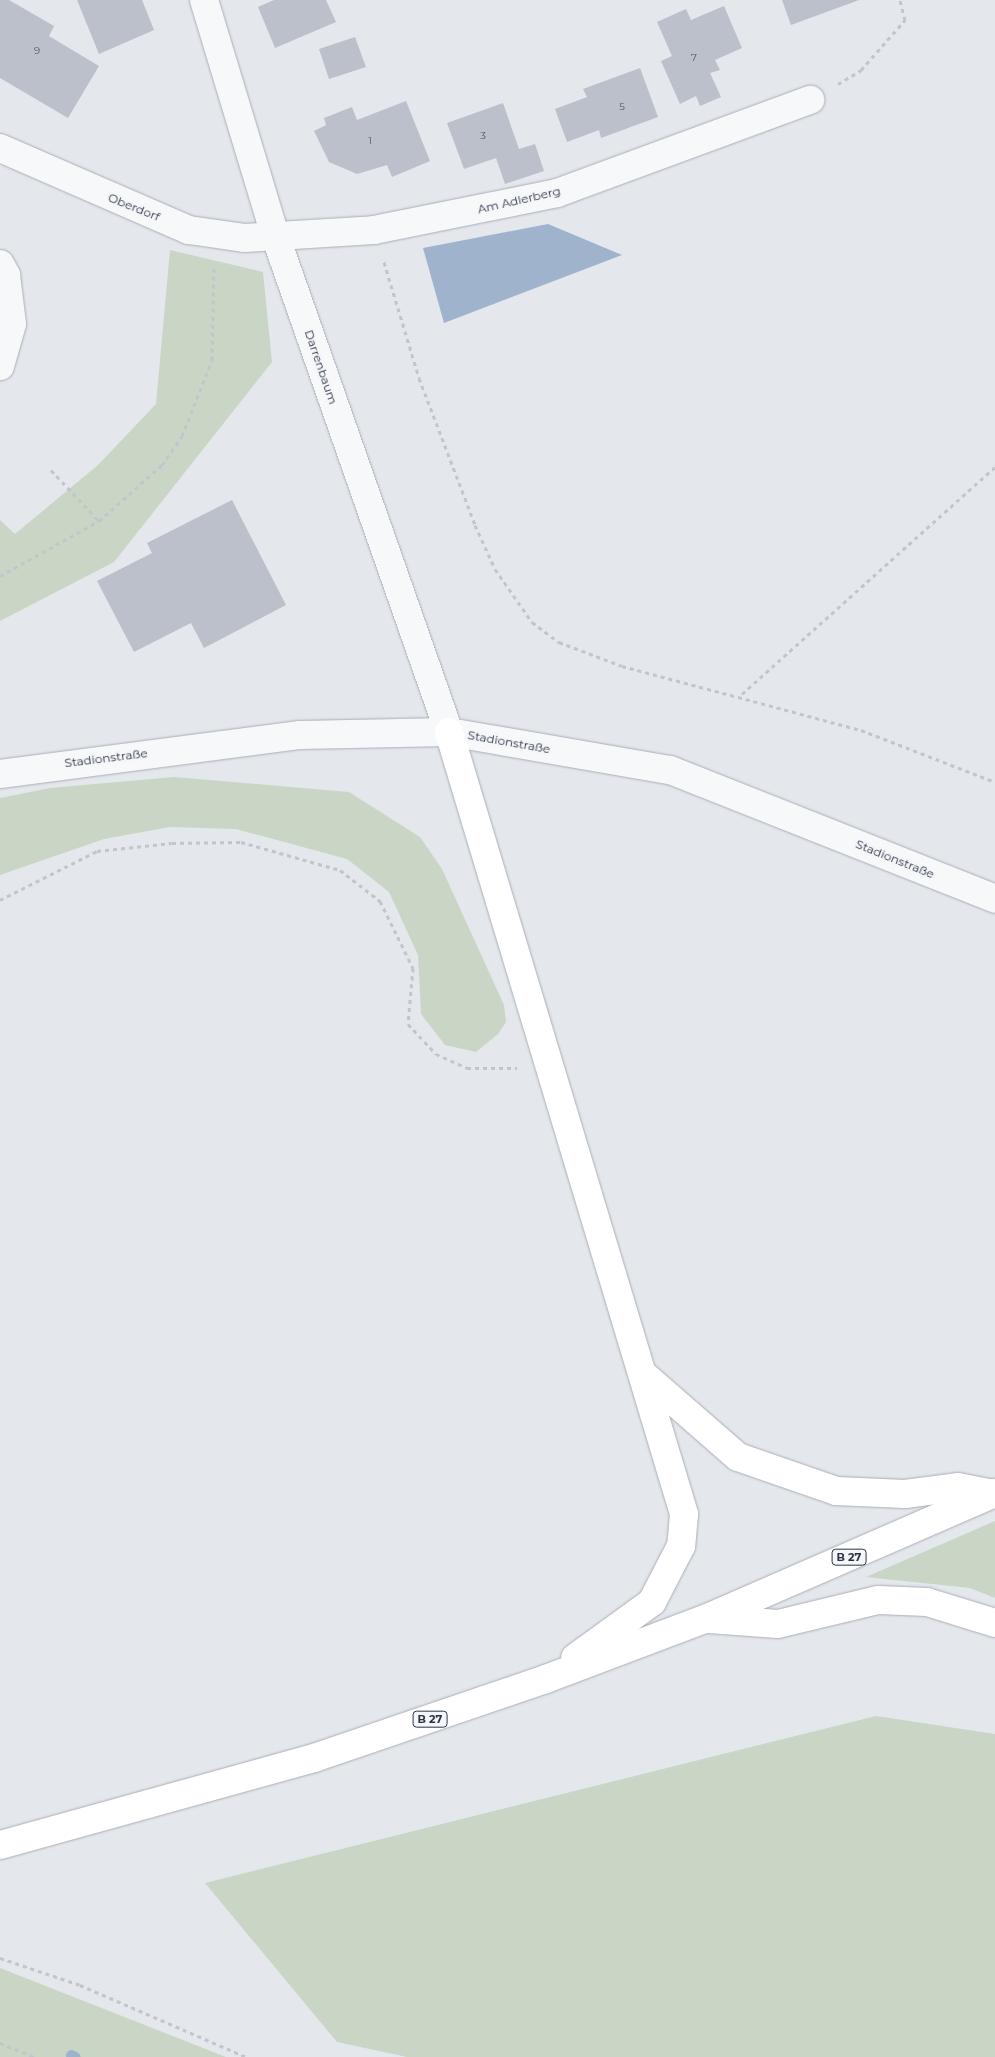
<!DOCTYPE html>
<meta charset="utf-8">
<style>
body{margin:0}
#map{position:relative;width:995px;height:2057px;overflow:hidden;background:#e4e7ec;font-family:Montserrat,sans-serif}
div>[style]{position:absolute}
.green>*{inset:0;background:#c9d6c5}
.water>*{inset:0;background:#9fb4cc}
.stream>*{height:11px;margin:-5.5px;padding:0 5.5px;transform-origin:5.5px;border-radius:5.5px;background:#9fb4cc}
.building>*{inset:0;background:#bbc0ca}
.path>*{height:3px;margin-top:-1.5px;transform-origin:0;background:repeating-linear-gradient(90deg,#c2c5cb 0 4px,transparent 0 8px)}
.roads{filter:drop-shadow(0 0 1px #a9aeb7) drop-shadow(0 0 1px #a9aeb7)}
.minor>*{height:28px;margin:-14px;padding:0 14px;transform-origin:14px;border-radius:14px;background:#f7f8fa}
.major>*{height:28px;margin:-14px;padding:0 14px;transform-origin:14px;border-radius:14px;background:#fff}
span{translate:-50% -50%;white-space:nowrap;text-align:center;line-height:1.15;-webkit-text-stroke:4.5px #f4f6f9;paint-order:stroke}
.number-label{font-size:10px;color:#4f5766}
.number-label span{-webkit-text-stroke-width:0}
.shield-label span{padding:1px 4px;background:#f4f6f9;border:1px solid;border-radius:4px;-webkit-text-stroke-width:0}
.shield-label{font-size:11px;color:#2b3445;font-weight:700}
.street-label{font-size:12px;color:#2b3445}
</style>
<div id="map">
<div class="green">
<i style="clip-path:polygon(170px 250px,263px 272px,272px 362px,114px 562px,0 621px,0 520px,15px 534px,98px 465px,156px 404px)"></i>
<i style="clip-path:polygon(174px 777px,349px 792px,420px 837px,442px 869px,504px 1005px,506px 1022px,498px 1034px,476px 1052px,445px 1045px,421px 1014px,418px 955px,389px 892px,347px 859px,236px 829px,170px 827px,104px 839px,0 875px,0 798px,50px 788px)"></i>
<i style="clip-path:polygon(995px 1521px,995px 1598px,970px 1588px,866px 1577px)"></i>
<i style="clip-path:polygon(876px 1716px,995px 1734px,995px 2057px,407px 2057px,337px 2042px,205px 1883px)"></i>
<i style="clip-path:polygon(0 1968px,226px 2057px,0 2057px)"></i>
</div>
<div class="water">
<i style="clip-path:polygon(548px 224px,622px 255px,444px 323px,423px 248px)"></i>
</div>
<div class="stream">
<i style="left:71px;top:2055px;width:4px;rotate:27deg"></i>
</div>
<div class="building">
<i style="clip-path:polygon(0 0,9px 0,54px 26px,49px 36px,99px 66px,68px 118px,0 78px)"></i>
<i style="clip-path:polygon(77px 0,142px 0,154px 30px,99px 54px)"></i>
<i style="clip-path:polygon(274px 0,326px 0,336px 22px,275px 48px,258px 7px)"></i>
<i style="clip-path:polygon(782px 0,859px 0,791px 25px)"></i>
<i style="clip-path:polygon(724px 6px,742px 48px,715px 60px,720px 70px,710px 73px,721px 97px,700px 106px,696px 96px,680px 104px,661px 61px,672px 56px,657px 22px,686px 9px,691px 20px)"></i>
<i style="clip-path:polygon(355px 37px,366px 67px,329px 79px,319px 49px)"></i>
<i style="clip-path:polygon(640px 68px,658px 117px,601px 138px,599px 130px,567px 142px,555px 109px,587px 97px,583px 89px)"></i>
<i style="clip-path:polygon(406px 101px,430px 161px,392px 177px,387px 165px,357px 174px,329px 162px,314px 131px,326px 125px,324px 118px,352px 107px,357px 120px)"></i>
<i style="clip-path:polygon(503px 103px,519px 149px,535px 144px,544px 171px,505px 184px,496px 158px,464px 169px,447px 123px)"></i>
<i style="clip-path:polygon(232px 500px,286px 605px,204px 648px,191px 623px,134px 652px,97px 581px,152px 553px,147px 543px)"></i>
</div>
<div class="path">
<i style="left:838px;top:84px;width:27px;rotate:-31deg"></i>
<i style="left:861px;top:70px;width:67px;rotate:-48.7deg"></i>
<i style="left:905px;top:20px;width:21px;rotate:-104deg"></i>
<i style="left:384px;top:262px;width:121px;rotate:73.2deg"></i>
<i style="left:419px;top:378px;width:157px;rotate:69.1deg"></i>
<i style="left:475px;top:525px;width:48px;rotate:65.6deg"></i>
<i style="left:495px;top:569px;width:65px;rotate:55.1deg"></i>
<i style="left:532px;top:622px;width:34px;rotate:37deg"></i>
<i style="left:559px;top:642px;width:67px;rotate:20.9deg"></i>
<i style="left:622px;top:666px;width:247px;rotate:15deg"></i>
<i style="left:861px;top:730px;width:144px;rotate:21.2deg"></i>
<i style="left:51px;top:470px;width:70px;rotate:46.7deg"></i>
<i style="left:0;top:576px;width:113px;rotate:-29.1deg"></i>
<i style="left:99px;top:521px;width:84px;rotate:-41.6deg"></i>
<i style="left:162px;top:465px;width:35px;rotate:-55deg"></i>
<i style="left:182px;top:436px;width:82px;rotate:-68.5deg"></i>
<i style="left:212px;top:360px;width:94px;rotate:-88.8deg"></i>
<i style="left:742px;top:694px;width:340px;rotate:-41.9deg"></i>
<i style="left:0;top:900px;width:109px;rotate:-26.8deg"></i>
<i style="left:97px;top:851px;width:75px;rotate:-6.1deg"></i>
<i style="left:172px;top:843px;width:69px;rotate:-0.8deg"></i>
<i style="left:241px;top:842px;width:103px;rotate:15.8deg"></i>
<i style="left:340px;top:870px;width:51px;rotate:37.8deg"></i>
<i style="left:380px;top:901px;width:75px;rotate:63.8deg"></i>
<i style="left:413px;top:968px;width:56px;rotate:95.1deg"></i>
<i style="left:408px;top:1024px;width:41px;rotate:47deg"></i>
<i style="left:436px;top:1054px;width:34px;rotate:24deg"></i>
<i style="left:467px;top:1068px;width:50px"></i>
<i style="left:0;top:1958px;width:84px;rotate:18.6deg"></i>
<i style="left:80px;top:1985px;width:181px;rotate:23.4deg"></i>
<i style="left:0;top:2043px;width:37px;rotate:22deg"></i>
</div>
<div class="roads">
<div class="minor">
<i style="left:204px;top:0;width:245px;rotate:73.2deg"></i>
<i style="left:275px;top:235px;width:527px;rotate:70.7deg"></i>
<i style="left:0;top:148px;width:206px;rotate:23.5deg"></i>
<i style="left:189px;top:230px;width:57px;rotate:8.1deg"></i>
<i style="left:245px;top:238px;width:129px;rotate:-3.5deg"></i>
<i style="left:374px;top:230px;width:187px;rotate:-11.4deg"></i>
<i style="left:557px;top:193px;width:270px;rotate:-20.2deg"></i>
<i style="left:0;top:264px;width:13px;rotate:61deg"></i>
<i style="left:6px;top:275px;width:49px;rotate:83deg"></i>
<i style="left:12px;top:324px;width:44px;rotate:105.9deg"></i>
<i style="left:0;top:774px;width:303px;rotate:-7.4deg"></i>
<i style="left:300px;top:735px;width:149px;rotate:-1.2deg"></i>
<i style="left:449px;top:732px;width:224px;rotate:9.8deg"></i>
<i style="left:670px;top:770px;width:350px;rotate:21.6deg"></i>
</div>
<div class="major">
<i style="left:449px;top:732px;width:817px;rotate:73.27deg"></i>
<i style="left:684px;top:1514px;width:32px;rotate:95deg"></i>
<i style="left:681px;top:1546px;width:63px;rotate:117.4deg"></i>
<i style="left:652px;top:1602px;width:95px;rotate:144deg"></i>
<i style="left:645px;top:1376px;width:123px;rotate:41.1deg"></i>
<i style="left:738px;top:1457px;width:104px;rotate:19.1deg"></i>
<i style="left:836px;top:1491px;width:69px;rotate:2.5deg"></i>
<i style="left:905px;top:1494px;width:53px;rotate:-7.5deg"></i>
<i style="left:958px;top:1487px;width:36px;rotate:11deg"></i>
<i style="left:709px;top:1619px;width:69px;rotate:4.1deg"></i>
<i style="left:778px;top:1624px;width:103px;rotate:-13.5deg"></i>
<i style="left:878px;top:1600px;width:49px;rotate:2.3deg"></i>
<i style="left:927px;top:1602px;width:71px;rotate:17.2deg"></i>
<i style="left:0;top:1845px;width:326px;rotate:-15.5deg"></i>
<i style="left:314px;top:1758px;width:245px;rotate:-18.8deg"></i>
<i style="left:546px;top:1679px;width:170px;rotate:-20.7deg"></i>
<i style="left:705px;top:1619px;width:316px;rotate:-23.5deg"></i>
</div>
</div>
<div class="number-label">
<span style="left:37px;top:51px">9</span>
<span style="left:694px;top:58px">7</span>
<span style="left:622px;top:107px">5</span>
<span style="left:483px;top:136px">3</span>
<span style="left:370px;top:141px">1</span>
</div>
<div class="shield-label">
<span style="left:849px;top:1557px">B 27</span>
<span style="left:430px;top:1719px">B 27</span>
</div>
<div class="street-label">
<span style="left:519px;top:200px;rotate:-13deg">Am Adlerberg</span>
<span style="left:134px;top:207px;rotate:22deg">Oberdorf</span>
<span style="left:321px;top:367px;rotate:71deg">Darrenbaum</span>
<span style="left:509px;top:742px;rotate:10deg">Stadionstraße</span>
<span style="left:106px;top:758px;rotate:-7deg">Stadionstraße</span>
<span style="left:895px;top:859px;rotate:22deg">Stadionstraße</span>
</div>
</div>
